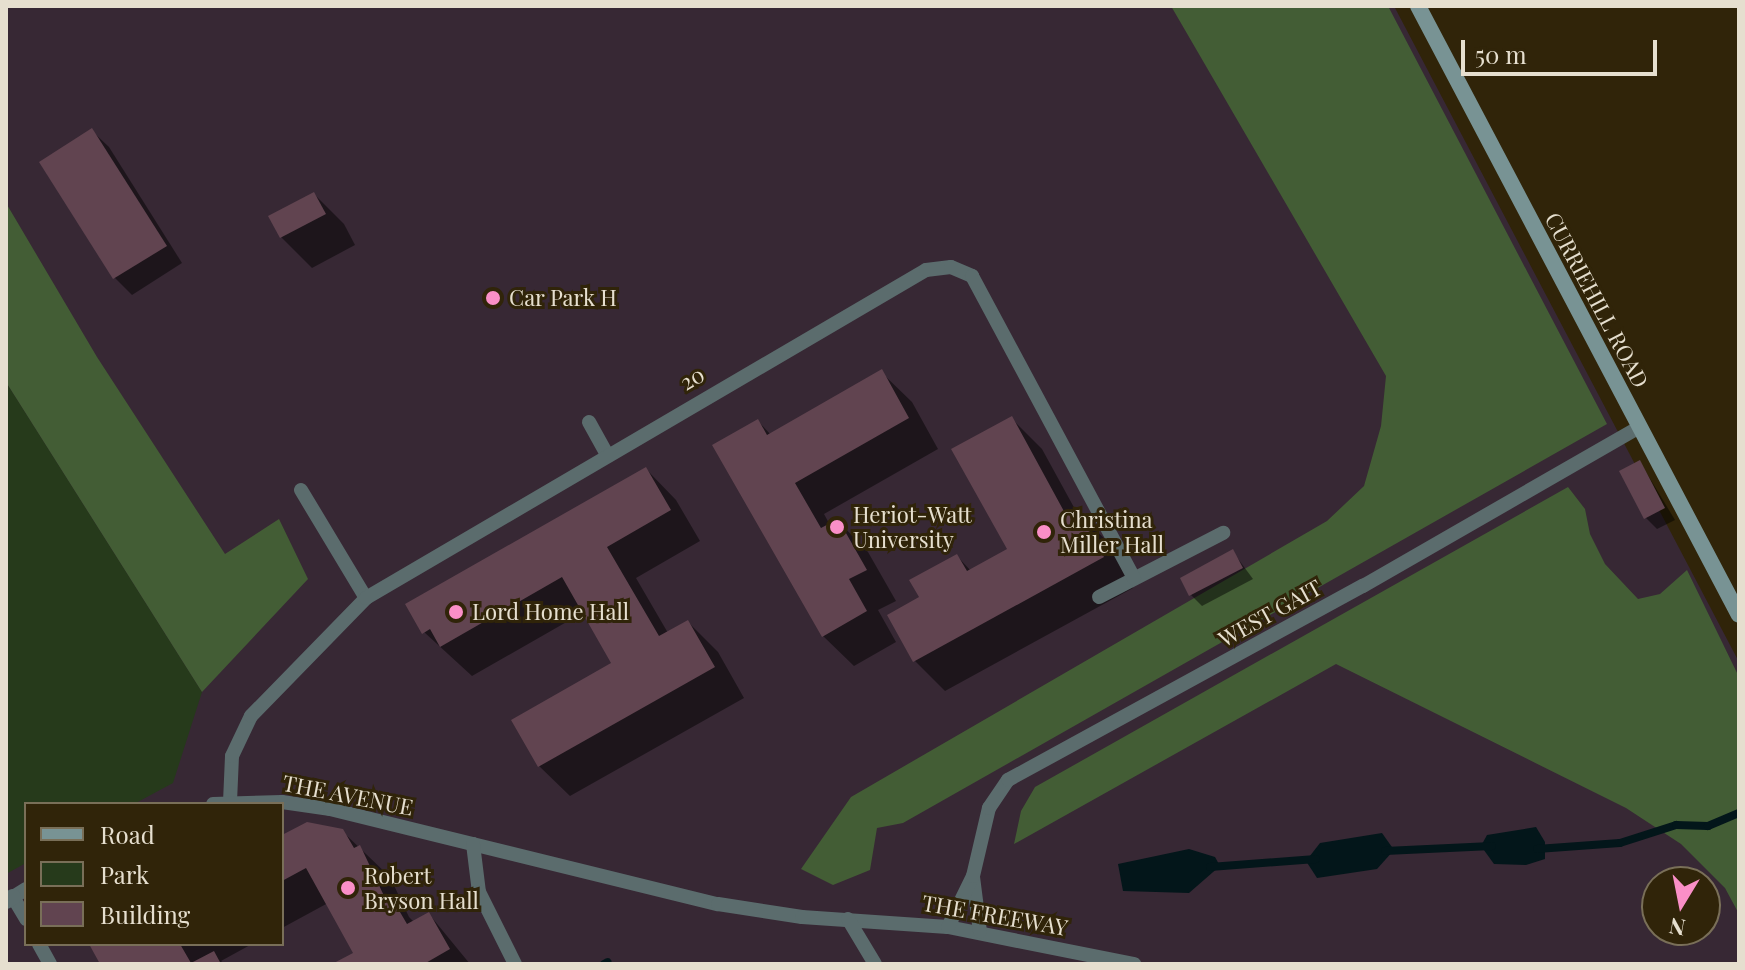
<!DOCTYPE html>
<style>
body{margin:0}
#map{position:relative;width:1745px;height:970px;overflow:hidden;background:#302409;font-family:"Playfair Display",serif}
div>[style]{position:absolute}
.education>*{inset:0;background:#372834}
.green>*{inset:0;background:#263a1b}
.forest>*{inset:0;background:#435d35}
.water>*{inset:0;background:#03161a}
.shadow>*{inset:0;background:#0007}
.stream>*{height:8px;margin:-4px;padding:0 4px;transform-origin:4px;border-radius:4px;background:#03161a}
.building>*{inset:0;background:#614450}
.lane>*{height:14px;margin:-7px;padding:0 7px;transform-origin:7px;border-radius:7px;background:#5b6c6d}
.street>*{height:16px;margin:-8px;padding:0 8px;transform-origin:8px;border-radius:8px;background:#5b6c6d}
.secondary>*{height:16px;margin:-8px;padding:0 8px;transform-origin:8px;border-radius:8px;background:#789394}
.dots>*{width:22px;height:22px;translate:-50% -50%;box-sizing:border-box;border:4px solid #302409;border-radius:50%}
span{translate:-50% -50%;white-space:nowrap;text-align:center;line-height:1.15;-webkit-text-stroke:6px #302409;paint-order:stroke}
.poi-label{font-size:22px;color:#e6dfcf}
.left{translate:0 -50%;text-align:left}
.street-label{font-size:22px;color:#e6dfcf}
.frame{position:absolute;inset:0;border:8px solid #e6dfcf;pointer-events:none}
.legend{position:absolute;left:24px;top:802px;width:260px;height:144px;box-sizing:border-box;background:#302409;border:2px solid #796f58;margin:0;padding:10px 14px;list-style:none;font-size:24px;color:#e6dfcf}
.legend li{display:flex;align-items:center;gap:16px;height:40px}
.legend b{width:40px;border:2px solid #796f58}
.north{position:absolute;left:1641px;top:866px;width:80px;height:80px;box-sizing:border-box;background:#302409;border:2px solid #796f58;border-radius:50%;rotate:190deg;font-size:22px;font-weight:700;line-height:32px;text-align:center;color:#e6dfcf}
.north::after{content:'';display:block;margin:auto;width:28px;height:36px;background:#fa8fc7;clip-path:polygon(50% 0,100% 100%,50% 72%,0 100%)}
.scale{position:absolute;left:1461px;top:40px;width:196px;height:36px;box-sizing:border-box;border:4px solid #e6dfcf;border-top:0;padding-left:10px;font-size:24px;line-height:28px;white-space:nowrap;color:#e6dfcf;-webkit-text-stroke:6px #302409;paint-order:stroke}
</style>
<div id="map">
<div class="education">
<i style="clip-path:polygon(evenodd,6px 6px,1394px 6px,1739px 662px,1739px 964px,6px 964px,6px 6px,26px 804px,282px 804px,282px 944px,26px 944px,26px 804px,6px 6px,1657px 882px,1705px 882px,1705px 930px,1657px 930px,1657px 882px)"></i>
</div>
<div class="green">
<i style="clip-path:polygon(6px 382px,202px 692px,173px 783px,134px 804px,26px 804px,26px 863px,6px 874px)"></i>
</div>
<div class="forest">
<i style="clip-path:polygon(1171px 6px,1388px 6px,1607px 424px,903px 823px,877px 828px,870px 870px,833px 885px,801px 869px,851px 797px,1327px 521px,1364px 486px,1381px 426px,1386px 376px)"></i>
<i style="clip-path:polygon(6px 203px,97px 357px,225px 554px,279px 519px,308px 579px,202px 692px,6px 382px)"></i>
<i style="clip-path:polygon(1568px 487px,1585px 509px,1590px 534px,1605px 564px,1638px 599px,1660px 594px,1687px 570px,1739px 677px,1739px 914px,1725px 888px,1681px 844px,1626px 808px,1336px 664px,1014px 844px,1021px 811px,1035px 787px)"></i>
</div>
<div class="water">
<i style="clip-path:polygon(1536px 827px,1545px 842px,1545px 859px,1526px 865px,1494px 864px,1481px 846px,1487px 835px)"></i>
<i style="clip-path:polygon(1382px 833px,1394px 850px,1377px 869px,1317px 878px,1306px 861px,1320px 843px)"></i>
<i style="clip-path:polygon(1189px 849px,1215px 857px,1220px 866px,1189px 893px,1123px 891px,1118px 864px)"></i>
</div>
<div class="shadow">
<i style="clip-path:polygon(92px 131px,109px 147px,182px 263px,132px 295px,115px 278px,41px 163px)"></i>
<i style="clip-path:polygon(314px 194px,344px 224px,355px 245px,312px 268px,281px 237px)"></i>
<i style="clip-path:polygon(881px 372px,912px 402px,938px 449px,824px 514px,830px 525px,838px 521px,868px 552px,896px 601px,878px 610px,896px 642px,854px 666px,823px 636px,758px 421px,771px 435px)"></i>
<i style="clip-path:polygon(1011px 418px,1042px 449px,1076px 511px,1108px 542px,1133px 588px,945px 691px,915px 661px,921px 598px,957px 556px,971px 571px,1009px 550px)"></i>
<i style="clip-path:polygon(1640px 462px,1675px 520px,1657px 529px,1646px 518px)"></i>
<i style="clip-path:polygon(646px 469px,676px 500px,700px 541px,636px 578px,668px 633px,688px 622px,718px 652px,744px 698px,570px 796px,539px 766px,614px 664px,584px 612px,472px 676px,424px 632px)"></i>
<i style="clip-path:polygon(1233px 552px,1253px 579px,1202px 606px,1191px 595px)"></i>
<i style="clip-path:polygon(342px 831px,390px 877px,409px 917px,414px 922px,429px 914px,470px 964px,336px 964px,355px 953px,328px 903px,282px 928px,282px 838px)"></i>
<i style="clip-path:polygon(91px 944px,252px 944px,221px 961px,225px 964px,103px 964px)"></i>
</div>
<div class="stream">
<i style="left:1537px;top:849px;width:83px;rotate:-4.1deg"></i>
<i style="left:1620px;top:843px;width:59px;rotate:-17.8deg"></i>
<i style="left:1676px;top:825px;width:32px;rotate:2deg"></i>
<i style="left:1708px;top:826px;width:34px;rotate:-23deg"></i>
<i style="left:1385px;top:851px;width:107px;rotate:-2.7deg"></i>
<i style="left:1210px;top:867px;width:106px;rotate:-4.3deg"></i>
<i style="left:604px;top:964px;width:4px;rotate:-27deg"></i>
</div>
<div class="building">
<i style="clip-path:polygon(92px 128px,167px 246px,113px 279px,39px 162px)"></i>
<i style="clip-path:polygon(314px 192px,326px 214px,280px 238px,268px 216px)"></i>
<i style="clip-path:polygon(882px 369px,909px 418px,795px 483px,821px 528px,838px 519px,867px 570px,849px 579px,867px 611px,822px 637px,712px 445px,758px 419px,767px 435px)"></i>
<i style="clip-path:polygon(1012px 416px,1066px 515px,1077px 509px,1104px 557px,913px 662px,887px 615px,919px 597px,909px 580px,957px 554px,967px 571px,1007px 549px,951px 449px)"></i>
<i style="clip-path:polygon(1640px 460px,1665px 508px,1644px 519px,1619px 471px)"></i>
<i style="clip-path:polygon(646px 467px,671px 510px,607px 547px,659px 636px,688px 620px,715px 667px,538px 767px,511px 720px,611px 663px,562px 577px,440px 647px,430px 629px,422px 634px,405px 604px)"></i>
<i style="clip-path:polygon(1233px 549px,1243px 568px,1189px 596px,1180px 578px)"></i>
<i style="clip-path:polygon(307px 822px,343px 829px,354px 848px,360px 845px,385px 898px,390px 895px,407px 924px,429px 912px,450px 949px,424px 964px,332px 964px,353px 953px,306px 868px,282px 881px,282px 835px)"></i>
<i style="clip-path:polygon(89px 944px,180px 944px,191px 963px,214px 951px,221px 964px,100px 964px)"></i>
</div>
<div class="lane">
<i style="left:589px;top:422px;width:38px;rotate:61deg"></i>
<i style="left:301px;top:490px;width:126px;rotate:59deg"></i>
<i style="left:1099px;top:597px;width:140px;rotate:-27.3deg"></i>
<i style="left:230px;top:802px;width:46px;rotate:-87.5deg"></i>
<i style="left:232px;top:756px;width:44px;rotate:-64.6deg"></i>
<i style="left:251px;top:716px;width:165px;rotate:-45.7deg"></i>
<i style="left:366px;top:598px;width:649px;rotate:-30.36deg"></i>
<i style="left:926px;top:270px;width:25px;rotate:-7deg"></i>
<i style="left:951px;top:267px;width:23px;rotate:23deg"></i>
<i style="left:972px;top:276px;width:343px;rotate:61.8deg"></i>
<i style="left:213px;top:804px;width:69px;rotate:-1.7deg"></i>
<i style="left:282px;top:802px;width:49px;rotate:8.3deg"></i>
<i style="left:330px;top:809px;width:399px;rotate:13.8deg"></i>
<i style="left:718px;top:904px;width:85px;rotate:8.8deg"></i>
<i style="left:802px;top:917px;width:146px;rotate:3.9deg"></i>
<i style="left:948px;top:927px;width:190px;rotate:11.3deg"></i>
<i style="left:473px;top:844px;width:48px;rotate:82.9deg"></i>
<i style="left:479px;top:892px;width:80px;rotate:63.4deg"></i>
<i style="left:973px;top:877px;width:55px;rotate:82.7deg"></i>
<i style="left:26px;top:889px;width:15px;rotate:148deg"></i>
<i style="left:13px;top:897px;width:26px;rotate:59deg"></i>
<i style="left:848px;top:919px;width:52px;rotate:59deg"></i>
<i style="left:948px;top:927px;width:57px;rotate:-63.9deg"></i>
<i style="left:973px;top:876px;width:70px;rotate:-76.8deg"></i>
<i style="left:989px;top:808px;width:34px;rotate:-56deg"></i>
<i style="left:1008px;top:780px;width:405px;rotate:-28.7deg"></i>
<i style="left:1363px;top:586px;width:319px;rotate:-29.9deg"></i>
<i style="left:39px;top:944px;width:23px;rotate:61deg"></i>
</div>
<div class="street">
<i style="left:6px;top:901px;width:8px;rotate:-30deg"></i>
</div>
<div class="secondary">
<i style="left:1418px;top:6px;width:688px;rotate:62.21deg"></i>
</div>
<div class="dots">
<i style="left:493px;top:298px;background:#fa8fc7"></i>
<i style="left:837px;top:527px;background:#fa8fc7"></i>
<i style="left:1044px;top:532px;background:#fa8fc7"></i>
<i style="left:456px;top:612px;background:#fa8fc7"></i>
<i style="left:348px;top:888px;background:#fa8fc7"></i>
</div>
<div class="poi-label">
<span class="left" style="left:509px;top:298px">Car Park H</span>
<span class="left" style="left:853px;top:527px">Heriot-Watt<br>University</span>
<span class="left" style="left:1060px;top:532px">Christina<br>Miller Hall</span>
<span class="left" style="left:472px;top:612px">Lord Home Hall</span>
<span class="left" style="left:364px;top:888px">Robert<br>Bryson Hall</span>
</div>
<div class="street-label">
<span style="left:1597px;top:300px;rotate:62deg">CURRIEHILL ROAD</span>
<span style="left:692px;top:378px;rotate:-30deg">20</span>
<span style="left:1270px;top:613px;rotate:-29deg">WEST GAIT</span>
<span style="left:348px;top:795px;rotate:11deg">THE AVENUE</span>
<span style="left:995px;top:915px;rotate:10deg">THE FREEWAY</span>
</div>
<div class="frame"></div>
<ul class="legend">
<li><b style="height:10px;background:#789394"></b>Road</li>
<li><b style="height:22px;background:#263a1b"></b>Park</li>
<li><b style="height:22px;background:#614450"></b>Building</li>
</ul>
<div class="north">N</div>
<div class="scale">50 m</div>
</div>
